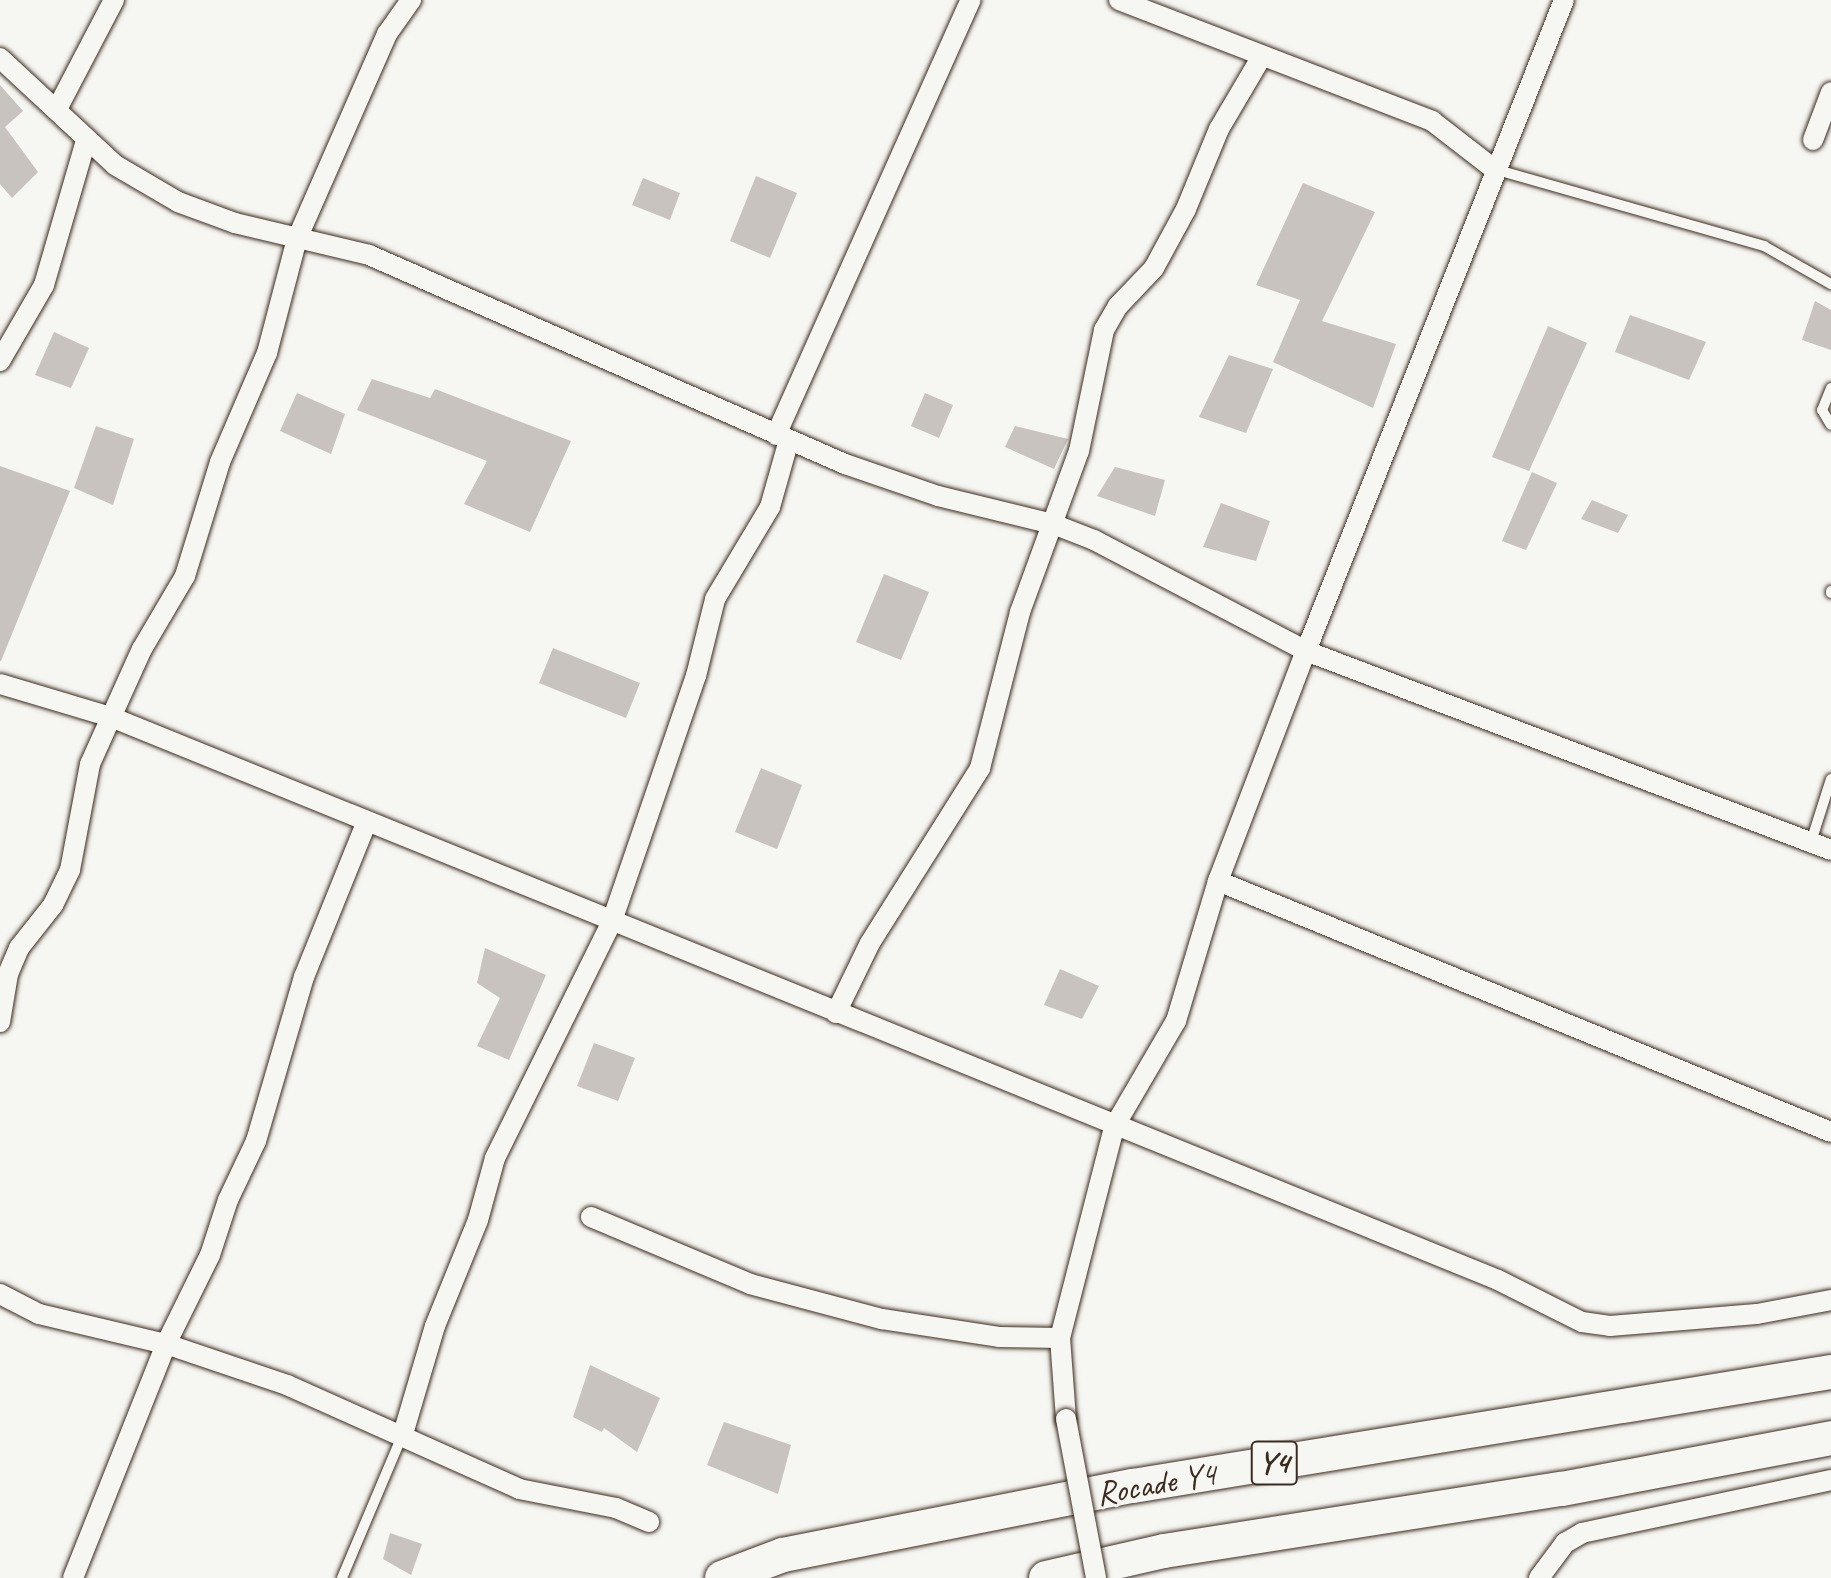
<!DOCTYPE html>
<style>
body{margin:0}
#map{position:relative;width:1831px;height:1578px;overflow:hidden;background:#f6f6f2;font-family:Caveat,sans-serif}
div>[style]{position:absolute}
.building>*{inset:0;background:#c8c3be}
.roads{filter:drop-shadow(0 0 2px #3b2a1e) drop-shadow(0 0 2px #3b2a1e)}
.service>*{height:10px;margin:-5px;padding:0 5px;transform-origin:5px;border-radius:5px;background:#f6f6f2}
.minor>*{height:20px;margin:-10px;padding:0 10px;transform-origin:10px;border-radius:10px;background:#f6f6f2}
.trunk>*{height:34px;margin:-17px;padding:0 17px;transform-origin:17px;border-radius:17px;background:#f6f6f2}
.bridges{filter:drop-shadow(0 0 2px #3b2a1e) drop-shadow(0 0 2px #3b2a1e)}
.minor-bridge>*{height:20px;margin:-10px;padding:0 10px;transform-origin:10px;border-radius:10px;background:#f6f6f2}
span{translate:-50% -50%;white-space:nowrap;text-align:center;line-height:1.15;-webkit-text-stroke:6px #f6f6f2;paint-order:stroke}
.shield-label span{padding:2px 6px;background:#f6f6f2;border:2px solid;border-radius:6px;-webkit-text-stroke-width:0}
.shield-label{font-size:32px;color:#3b2a1e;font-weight:700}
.street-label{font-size:34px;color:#3b2a1e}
</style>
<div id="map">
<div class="building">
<i style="clip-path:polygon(0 85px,23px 111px,5px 127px,38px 172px,12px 198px,0 184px)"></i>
<i style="clip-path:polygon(756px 176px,797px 193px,770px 258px,730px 241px)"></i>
<i style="clip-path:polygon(643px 178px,680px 193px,670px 220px,632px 205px)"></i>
<i style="clip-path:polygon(1303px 183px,1375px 212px,1322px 321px,1396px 344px,1373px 408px,1273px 362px,1300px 300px,1256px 285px)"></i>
<i style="clip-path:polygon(1815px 301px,1831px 310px,1831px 350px,1802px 340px)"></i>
<i style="clip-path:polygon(1630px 315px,1706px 342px,1689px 380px,1615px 352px)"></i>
<i style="clip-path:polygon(1548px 326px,1587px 343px,1529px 471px,1492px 457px)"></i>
<i style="clip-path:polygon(54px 332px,89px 348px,71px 388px,35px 375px)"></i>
<i style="clip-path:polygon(1229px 355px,1273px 369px,1246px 433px,1199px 417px)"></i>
<i style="clip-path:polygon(372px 379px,430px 398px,435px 389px,571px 441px,530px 532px,464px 504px,487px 461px,357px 410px)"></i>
<i style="clip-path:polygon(297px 393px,345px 414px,331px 454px,280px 431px)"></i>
<i style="clip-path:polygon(925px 393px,953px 405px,939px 438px,911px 426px)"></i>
<i style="clip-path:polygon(96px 426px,134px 439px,113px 505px,74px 488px)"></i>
<i style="clip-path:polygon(1015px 426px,1068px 439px,1054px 469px,1005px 447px)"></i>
<i style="clip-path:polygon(0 466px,70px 491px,1px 661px,0 661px)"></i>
<i style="clip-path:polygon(1115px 467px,1165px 480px,1155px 516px,1097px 496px)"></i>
<i style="clip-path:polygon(1532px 472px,1557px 483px,1526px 550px,1502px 541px)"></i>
<i style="clip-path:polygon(1592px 500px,1628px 515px,1618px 533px,1581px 519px)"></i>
<i style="clip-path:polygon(1221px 503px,1270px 521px,1256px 561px,1203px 547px)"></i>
<i style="clip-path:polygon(884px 574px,929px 592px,901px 660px,856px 642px)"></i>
<i style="clip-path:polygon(553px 648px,640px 683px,626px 718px,539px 683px)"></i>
<i style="clip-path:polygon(761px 768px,802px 785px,777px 849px,735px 832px)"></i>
<i style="clip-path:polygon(485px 948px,546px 975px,509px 1060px,477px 1046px,500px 998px,477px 983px)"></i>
<i style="clip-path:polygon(1060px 969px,1099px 986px,1082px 1019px,1044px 1005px)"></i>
<i style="clip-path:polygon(594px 1043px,635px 1058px,618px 1101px,577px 1086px)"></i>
<i style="clip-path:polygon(590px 1365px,660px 1398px,637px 1452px,604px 1428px,602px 1432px,573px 1417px)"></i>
<i style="clip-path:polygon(724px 1422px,791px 1445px,778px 1494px,707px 1465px)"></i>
<i style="clip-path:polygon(390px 1533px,422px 1544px,411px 1575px,383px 1559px)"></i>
</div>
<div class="roads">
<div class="service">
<i style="left:1494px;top:169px;width:281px;rotate:15.9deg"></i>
<i style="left:1764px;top:246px;width:77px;rotate:29.6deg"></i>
<i style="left:1831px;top:388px;width:24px;rotate:112deg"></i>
<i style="left:1822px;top:410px;width:17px;rotate:59deg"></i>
<i style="left:1831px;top:591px;width:2px;rotate:90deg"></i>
<i style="left:1811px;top:842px;width:66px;rotate:-72.4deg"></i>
<i style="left:342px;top:1578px;width:154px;rotate:-67.1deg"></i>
</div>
<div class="minor">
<i style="left:1119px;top:0;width:336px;rotate:21.1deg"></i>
<i style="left:1432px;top:121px;width:78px;rotate:37.7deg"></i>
<i style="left:0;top:58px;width:157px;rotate:42.9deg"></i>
<i style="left:115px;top:165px;width:73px;rotate:30.4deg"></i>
<i style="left:178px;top:202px;width:61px;rotate:20.2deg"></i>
<i style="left:235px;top:223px;width:138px;rotate:13.4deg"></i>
<i style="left:369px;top:255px;width:520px;rotate:23.71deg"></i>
<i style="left:845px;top:464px;width:98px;rotate:19deg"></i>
<i style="left:938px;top:496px;width:118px;rotate:13.7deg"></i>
<i style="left:1053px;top:524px;width:44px;rotate:21.3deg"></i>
<i style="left:1094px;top:540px;width:239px;rotate:27.6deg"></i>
<i style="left:1306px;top:651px;width:561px;rotate:20.76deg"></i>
<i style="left:57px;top:109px;width:123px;rotate:-62.4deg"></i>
<i style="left:1813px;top:140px;width:51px;rotate:-69.4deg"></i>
<i style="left:0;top:361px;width:88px;rotate:-59.9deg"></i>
<i style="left:44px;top:285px;width:151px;rotate:-73.8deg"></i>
<i style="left:776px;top:435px;width:477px;rotate:-65.9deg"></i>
<i style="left:0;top:684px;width:116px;rotate:16.6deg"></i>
<i style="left:111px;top:717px;width:1497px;rotate:22.09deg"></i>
<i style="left:1498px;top:1280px;width:94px;rotate:26.6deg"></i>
<i style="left:1582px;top:1322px;width:28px;rotate:8deg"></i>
<i style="left:1610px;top:1326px;width:147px;rotate:-4.7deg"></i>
<i style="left:1757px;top:1314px;width:75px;rotate:-10.7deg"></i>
<i style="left:1218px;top:881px;width:662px;rotate:22.27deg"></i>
<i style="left:836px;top:1013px;width:78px;rotate:-64.1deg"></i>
<i style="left:870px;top:943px;width:207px;rotate:-57.8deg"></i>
<i style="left:980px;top:768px;width:161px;rotate:-75.6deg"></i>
<i style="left:1020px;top:612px;width:171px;rotate:-69.9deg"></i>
<i style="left:1079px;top:451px;width:124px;rotate:-78.3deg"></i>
<i style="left:1104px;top:330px;width:28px;rotate:-60deg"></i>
<i style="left:1118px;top:306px;width:52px;rotate:-46.5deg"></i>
<i style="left:1154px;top:268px;width:67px;rotate:-61.5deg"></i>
<i style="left:1186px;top:209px;width:87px;rotate:-67.6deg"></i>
<i style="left:1219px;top:129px;width:85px;rotate:-59.5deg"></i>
<i style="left:0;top:1022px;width:49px;rotate:-80.5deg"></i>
<i style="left:8px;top:974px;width:28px;rotate:-67deg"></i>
<i style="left:19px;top:948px;width:55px;rotate:-51.7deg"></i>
<i style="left:53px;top:905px;width:39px;rotate:-64deg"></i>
<i style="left:70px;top:870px;width:108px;rotate:-79.3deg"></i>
<i style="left:90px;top:764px;width:126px;rotate:-65.7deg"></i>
<i style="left:142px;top:649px;width:85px;rotate:-59.5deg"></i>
<i style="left:185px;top:576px;width:119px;rotate:-72.9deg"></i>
<i style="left:220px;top:462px;width:119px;rotate:-66.7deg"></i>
<i style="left:267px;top:353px;width:118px;rotate:-75.3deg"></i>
<i style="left:297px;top:239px;width:224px;rotate:-66.3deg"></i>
<i style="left:387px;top:34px;width:42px;rotate:-54.8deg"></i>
<i style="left:591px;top:1217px;width:173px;rotate:22.8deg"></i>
<i style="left:750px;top:1284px;width:137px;rotate:14.9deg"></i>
<i style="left:882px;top:1319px;width:118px;rotate:8.7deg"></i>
<i style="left:999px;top:1337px;width:61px;rotate:0.9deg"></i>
<i style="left:0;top:1294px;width:44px;rotate:27.1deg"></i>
<i style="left:39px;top:1314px;width:130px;rotate:13.3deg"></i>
<i style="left:166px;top:1344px;width:128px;rotate:18.7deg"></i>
<i style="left:287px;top:1385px;width:254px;rotate:24.1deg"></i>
<i style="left:519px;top:1489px;width:99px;rotate:11.1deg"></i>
<i style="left:616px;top:1508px;width:36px;rotate:23deg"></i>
<i style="left:1066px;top:1419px;width:81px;rotate:-94.2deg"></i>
<i style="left:1060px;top:1338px;width:218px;rotate:-75.6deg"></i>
<i style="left:1114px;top:1127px;width:123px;rotate:-59.7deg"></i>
<i style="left:1176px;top:1021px;width:146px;rotate:-73.3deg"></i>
<i style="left:1218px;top:881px;width:246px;rotate:-69.1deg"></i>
<i style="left:1306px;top:651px;width:700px;rotate:-68.38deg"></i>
<i style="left:403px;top:1434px;width:113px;rotate:-73.5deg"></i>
<i style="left:435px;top:1326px;width:114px;rotate:-67.9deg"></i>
<i style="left:478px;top:1220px;width:64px;rotate:-74.7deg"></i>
<i style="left:495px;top:1158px;width:264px;rotate:-63.7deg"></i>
<i style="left:612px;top:921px;width:259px;rotate:-71.1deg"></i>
<i style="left:696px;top:676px;width:79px;rotate:-76.1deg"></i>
<i style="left:715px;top:599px;width:107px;rotate:-59.1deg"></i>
<i style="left:770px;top:507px;width:70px;rotate:-74.2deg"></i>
<i style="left:73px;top:1578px;width:252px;rotate:-68.3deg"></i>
<i style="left:166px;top:1344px;width:99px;rotate:-63.7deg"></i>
<i style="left:210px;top:1255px;width:58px;rotate:-71.9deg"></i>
<i style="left:228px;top:1200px;width:65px;rotate:-64.6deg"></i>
<i style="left:256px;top:1141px;width:171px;rotate:-73.7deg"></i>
<i style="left:304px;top:977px;width:168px;rotate:-68deg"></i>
<i style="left:1539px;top:1578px;width:44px;rotate:-53.4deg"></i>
<i style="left:1565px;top:1543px;width:20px;rotate:-30deg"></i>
<i style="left:1582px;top:1533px;width:255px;rotate:-12deg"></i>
</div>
<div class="trunk">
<i style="left:722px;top:1578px;width:65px;rotate:-20.7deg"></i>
<i style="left:783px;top:1555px;width:357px;rotate:-11.2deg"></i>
<i style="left:1133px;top:1486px;width:707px;rotate:-9.28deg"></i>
<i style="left:1046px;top:1578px;width:121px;rotate:-12.9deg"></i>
<i style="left:1164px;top:1551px;width:403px;rotate:-8.9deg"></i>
<i style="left:1562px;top:1489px;width:274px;rotate:-10.7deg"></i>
</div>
</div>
<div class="bridges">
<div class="minor-bridge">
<i style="left:1066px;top:1419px;width:162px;rotate:79.3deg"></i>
</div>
</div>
<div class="shield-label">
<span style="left:1274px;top:1463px">Y4</span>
</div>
<div class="street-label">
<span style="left:1156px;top:1483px;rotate:-10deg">Rocade Y4</span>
</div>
</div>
